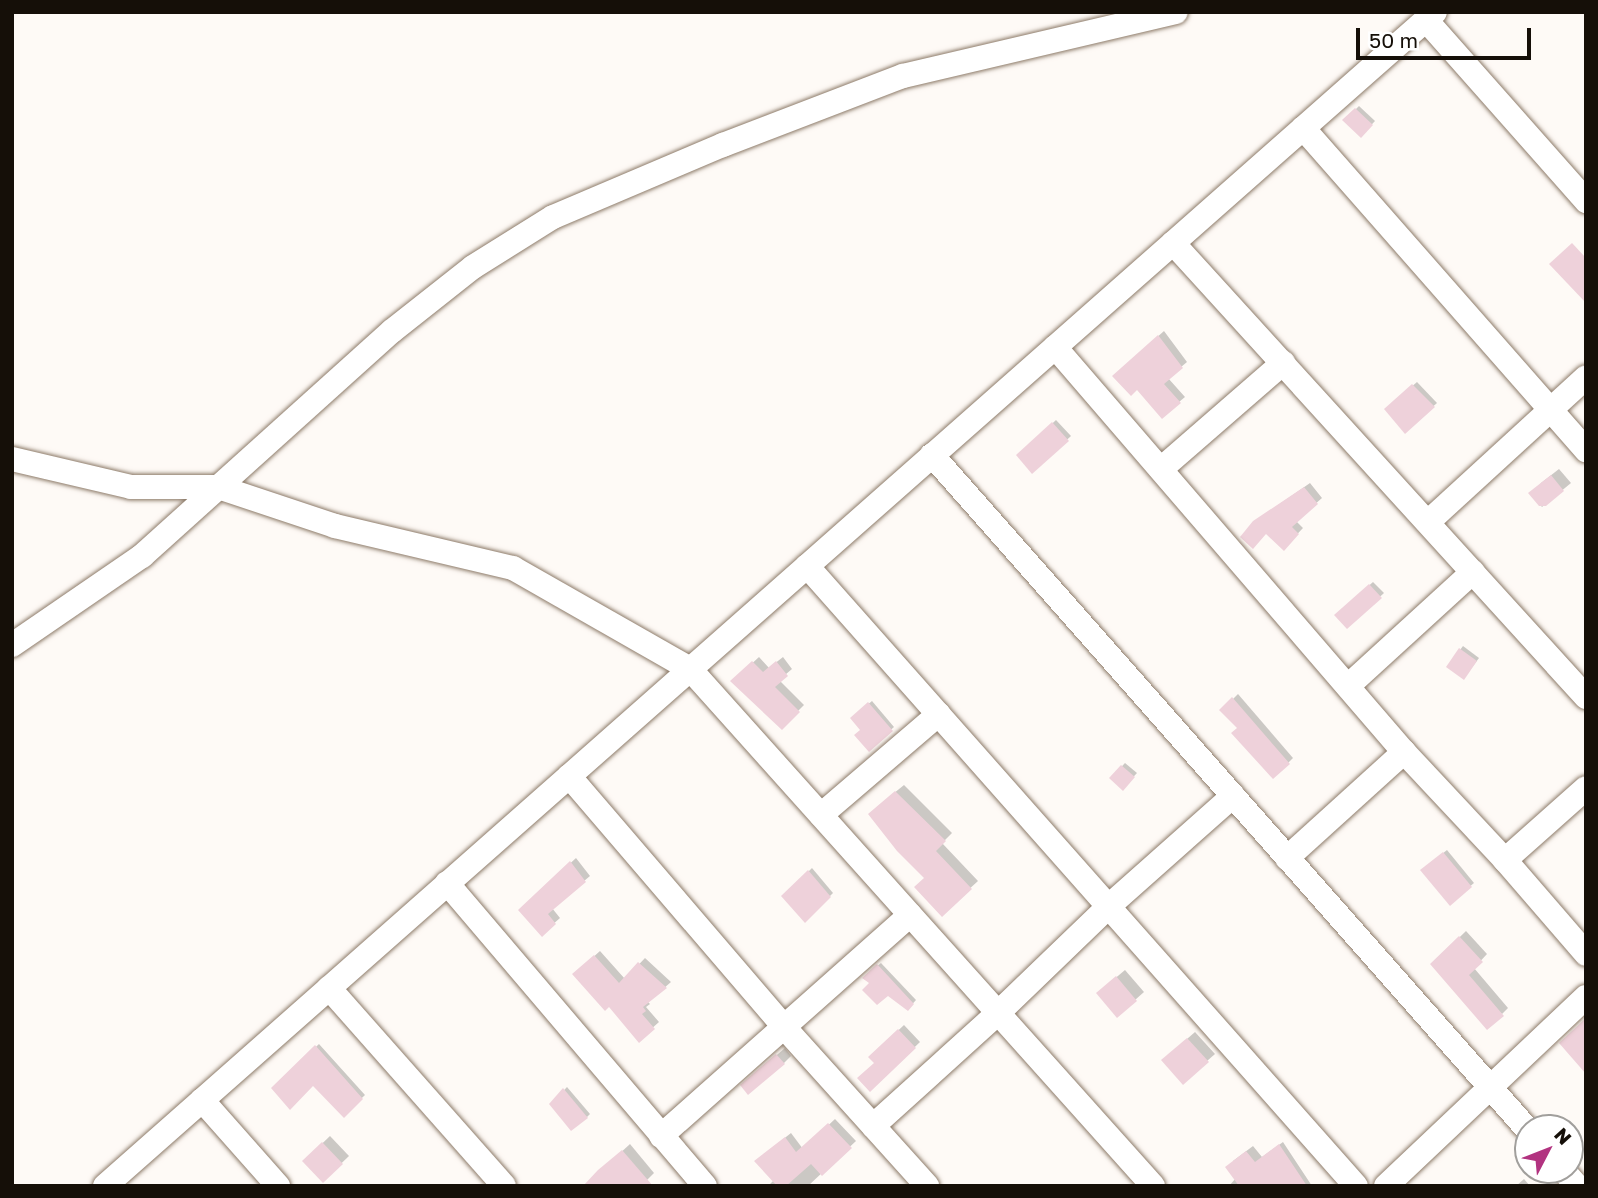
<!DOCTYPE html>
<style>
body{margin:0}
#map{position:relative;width:1598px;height:1198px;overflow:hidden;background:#fefaf6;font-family:"Golos Text",sans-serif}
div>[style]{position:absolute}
.shadow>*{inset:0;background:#0003}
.building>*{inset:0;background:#eed1da}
.roads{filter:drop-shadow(0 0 2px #8d7b69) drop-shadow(0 0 2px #8d7b69)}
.minor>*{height:24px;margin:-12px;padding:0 12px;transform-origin:12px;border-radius:12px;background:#fff}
span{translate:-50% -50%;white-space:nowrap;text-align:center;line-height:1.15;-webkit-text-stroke:6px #fff;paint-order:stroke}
.frame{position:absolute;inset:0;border:14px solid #150f08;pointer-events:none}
.north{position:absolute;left:1514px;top:1114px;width:70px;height:70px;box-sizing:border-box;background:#fff;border:2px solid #a19f9c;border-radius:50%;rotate:48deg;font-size:19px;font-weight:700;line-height:28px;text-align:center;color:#150f08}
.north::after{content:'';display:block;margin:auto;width:24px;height:32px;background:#b23380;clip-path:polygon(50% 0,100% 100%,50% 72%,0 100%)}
.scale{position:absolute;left:1356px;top:28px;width:175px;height:32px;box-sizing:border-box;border:4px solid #150f08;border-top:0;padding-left:9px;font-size:21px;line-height:24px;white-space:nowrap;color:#150f08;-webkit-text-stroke:5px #fff;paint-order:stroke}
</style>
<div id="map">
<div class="shadow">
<i style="clip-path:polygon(1359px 106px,1375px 121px,1361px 136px,1345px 120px)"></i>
<i style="clip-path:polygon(1164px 331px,1187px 362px,1168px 378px,1185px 397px,1179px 402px,1137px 388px,1119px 371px)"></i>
<i style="clip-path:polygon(1417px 382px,1437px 403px,1405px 431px,1386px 409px)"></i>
<i style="clip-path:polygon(1056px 420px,1071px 436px,1032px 472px,1019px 455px)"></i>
<i style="clip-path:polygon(1559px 469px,1571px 483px,1542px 507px,1533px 497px,1541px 483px)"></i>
<i style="clip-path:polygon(1310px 483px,1322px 498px,1296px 521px,1303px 528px,1284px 548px,1254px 522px)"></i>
<i style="clip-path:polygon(1373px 582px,1384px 593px,1347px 627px,1336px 615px)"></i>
<i style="clip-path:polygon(1463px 646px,1479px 658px,1467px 674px,1460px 650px)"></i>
<i style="clip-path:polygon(759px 657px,769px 668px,783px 657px,792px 669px,779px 680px,804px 705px,782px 727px,733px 681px)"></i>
<i style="clip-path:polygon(1238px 694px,1293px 758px,1288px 763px,1222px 710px)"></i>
<i style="clip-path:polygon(872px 701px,894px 727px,869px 749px,855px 715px)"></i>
<i style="clip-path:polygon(1125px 763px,1137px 773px,1123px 788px,1111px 778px)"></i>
<i style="clip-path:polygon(904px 785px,952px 833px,942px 843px,978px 881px,942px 914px,926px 877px,877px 807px)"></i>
<i style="clip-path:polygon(1447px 850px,1474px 883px,1450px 903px,1426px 867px)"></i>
<i style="clip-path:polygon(576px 858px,590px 876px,552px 908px,560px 918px,542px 934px,520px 910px)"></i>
<i style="clip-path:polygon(812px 868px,833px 893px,805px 921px,784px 896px)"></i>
<i style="clip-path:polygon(1466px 931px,1487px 954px,1474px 968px,1508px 1008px,1502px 1014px,1432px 964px)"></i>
<i style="clip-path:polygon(600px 951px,625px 979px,645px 958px,671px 982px,648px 1002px,650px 1004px,646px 1007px,659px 1022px,639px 1040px,580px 969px)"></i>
<i style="clip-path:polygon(881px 963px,916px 1000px,908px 1009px,864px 977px)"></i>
<i style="clip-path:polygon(1125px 970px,1144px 992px,1117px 1016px,1106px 986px)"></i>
<i style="clip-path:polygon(904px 1025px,920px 1042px,870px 1090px,876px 1063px,870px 1057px)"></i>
<i style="clip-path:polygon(1195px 1032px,1215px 1054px,1207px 1061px,1171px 1053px)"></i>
<i style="clip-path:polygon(319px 1044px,365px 1095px,344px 1115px,313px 1083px,273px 1088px)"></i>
<i style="clip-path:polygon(785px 1048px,791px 1056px,784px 1063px,750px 1078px)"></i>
<i style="clip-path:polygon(567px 1087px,590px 1114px,587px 1117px,551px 1104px)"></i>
<i style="clip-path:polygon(835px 1119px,856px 1141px,808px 1186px,768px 1186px,774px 1180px,762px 1156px,791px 1133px,803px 1149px)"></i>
<i style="clip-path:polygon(330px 1136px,349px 1156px,323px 1181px,304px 1161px)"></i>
<i style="clip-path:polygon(1283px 1142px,1312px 1186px,1229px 1186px,1236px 1178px,1233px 1161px,1253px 1146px,1262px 1157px)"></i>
<i style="clip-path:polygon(630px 1144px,654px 1173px,648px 1179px,640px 1186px,595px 1176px)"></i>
<i style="clip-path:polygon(1524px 1179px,1530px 1186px,1516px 1186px)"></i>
</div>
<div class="building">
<i style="clip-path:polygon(1355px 108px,1373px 125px,1361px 138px,1342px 120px)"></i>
<i style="clip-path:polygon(1572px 243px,1586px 258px,1586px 303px,1549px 264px)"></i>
<i style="clip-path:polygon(1158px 335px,1183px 368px,1164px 384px,1181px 403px,1162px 419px,1137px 390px,1131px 396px,1112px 376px)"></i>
<i style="clip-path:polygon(1412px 384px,1435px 407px,1405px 434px,1384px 409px)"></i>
<i style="clip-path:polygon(1052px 422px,1069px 441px,1032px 474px,1016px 455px)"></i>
<i style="clip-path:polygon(1551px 475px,1564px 491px,1546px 506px,1539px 506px,1528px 493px)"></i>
<i style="clip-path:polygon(1304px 487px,1318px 504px,1292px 527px,1299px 534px,1284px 551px,1266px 534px,1253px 549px,1240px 537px,1253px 521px)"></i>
<i style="clip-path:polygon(1369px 584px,1382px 598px,1347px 629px,1334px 615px)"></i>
<i style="clip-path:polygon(1459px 648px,1477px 661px,1464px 680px,1446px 667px)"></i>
<i style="clip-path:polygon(752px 661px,763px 672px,776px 661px,788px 676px,775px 687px,800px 712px,782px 730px,730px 681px)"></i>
<i style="clip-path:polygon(1232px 697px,1290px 764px,1273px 779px,1231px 733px,1237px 728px,1219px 710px)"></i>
<i style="clip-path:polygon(868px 702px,893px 731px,869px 752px,854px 735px,860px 730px,850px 718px)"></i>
<i style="clip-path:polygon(1121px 765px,1135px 777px,1123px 791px,1109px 778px)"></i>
<i style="clip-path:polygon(895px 791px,946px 841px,936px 851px,972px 889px,942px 917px,914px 887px,924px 878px,897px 851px,868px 814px)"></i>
<i style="clip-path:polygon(1443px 852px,1472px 887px,1450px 906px,1420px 870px)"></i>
<i style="clip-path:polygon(570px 861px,586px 882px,548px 914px,556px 924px,542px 937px,518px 910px)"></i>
<i style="clip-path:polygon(808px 870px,831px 897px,805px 923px,781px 896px)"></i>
<i style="clip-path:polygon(1459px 936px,1483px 962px,1469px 975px,1504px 1016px,1487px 1030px,1430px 964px)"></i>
<i style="clip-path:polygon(594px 955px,619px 983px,638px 962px,667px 988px,643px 1007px,646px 1011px,642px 1014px,655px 1029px,639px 1043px,609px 1007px,605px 1011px,572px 974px)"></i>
<i style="clip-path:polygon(877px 964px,914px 1004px,908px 1011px,888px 996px,877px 1005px,862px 990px,869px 983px,862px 978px)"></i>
<i style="clip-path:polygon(1116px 976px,1137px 1001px,1117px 1018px,1096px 993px)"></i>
<i style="clip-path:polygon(1586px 1018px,1586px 1074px,1559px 1043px)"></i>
<i style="clip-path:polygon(898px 1029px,916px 1048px,870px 1092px,857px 1078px,874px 1063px,868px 1057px)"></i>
<i style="clip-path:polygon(1187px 1038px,1209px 1062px,1183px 1085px,1161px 1060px)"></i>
<i style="clip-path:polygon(315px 1045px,363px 1099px,344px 1118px,313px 1086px,290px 1110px,271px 1088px)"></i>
<i style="clip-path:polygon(776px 1054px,785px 1064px,748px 1095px,740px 1085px)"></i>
<i style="clip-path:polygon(563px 1088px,588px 1118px,571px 1131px,549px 1104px)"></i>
<i style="clip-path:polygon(828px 1123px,852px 1148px,822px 1176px,811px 1164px,786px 1186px,777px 1186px,754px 1161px,785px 1137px,796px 1152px)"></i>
<i style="clip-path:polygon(322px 1142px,343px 1164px,323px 1183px,302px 1161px)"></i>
<i style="clip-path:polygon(1279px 1144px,1307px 1186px,1239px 1186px,1225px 1167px,1246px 1151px,1255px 1162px)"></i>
<i style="clip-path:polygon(622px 1150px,653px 1186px,583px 1186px,598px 1170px)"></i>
</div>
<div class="roads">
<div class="minor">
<i style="left:1426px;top:20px;width:242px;rotate:48.5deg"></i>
<i style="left:1303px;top:128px;width:429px;rotate:48.7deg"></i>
<i style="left:1173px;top:243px;width:614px;rotate:47.71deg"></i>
<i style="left:1055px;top:347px;width:535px;rotate:49.25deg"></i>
<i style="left:1404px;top:752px;width:148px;rotate:46.9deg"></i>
<i style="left:1505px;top:860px;width:124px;rotate:49.2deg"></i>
<i style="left:932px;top:455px;width:900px;rotate:48.56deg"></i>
<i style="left:12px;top:459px;width:122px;rotate:13.2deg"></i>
<i style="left:131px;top:487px;width:87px"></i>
<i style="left:218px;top:487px;width:123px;rotate:18.4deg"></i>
<i style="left:335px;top:526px;width:183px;rotate:13.3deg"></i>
<i style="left:513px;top:568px;width:204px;rotate:29.7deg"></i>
<i style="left:690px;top:669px;width:694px;rotate:48.15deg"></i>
<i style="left:1161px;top:469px;width:162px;rotate:-41deg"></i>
<i style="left:1428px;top:522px;width:214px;rotate:-42.5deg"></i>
<i style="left:807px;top:566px;width:828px;rotate:48.48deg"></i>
<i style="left:12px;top:645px;width:158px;rotate:-34.4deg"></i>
<i style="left:142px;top:556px;width:336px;rotate:-42deg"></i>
<i style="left:392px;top:331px;width:103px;rotate:-38.3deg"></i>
<i style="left:473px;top:267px;width:94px;rotate:-32deg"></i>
<i style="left:553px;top:217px;width:185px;rotate:-23deg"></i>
<i style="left:723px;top:145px;width:193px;rotate:-21deg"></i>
<i style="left:903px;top:76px;width:280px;rotate:-13.2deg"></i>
<i style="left:1348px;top:686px;width:169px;rotate:-42.4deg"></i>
<i style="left:569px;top:776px;width:330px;rotate:49.4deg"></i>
<i style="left:784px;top:1027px;width:214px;rotate:48deg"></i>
<i style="left:821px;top:815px;width:155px;rotate:-40.6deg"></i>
<i style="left:1287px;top:858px;width:158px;rotate:-42.2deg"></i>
<i style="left:1505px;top:860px;width:108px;rotate:-41.6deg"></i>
<i style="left:447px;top:883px;width:398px;rotate:49.6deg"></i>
<i style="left:329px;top:988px;width:264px;rotate:48.5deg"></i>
<i style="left:202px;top:1100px;width:115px;rotate:48.5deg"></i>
<i style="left:873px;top:1126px;width:169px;rotate:-42.1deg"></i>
<i style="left:998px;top:1013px;width:154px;rotate:-43.9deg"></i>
<i style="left:1109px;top:906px;width:166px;rotate:-41.6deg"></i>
<i style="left:661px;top:1136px;width:333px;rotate:-41.6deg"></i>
<i style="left:1563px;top:1170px;width:21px;rotate:49deg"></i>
<i style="left:105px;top:1186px;width:1774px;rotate:-41.44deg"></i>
<i style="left:1386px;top:1186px;width:275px;rotate:-43.4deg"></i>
</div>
</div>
<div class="frame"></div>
<div class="north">N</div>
<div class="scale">50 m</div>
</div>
